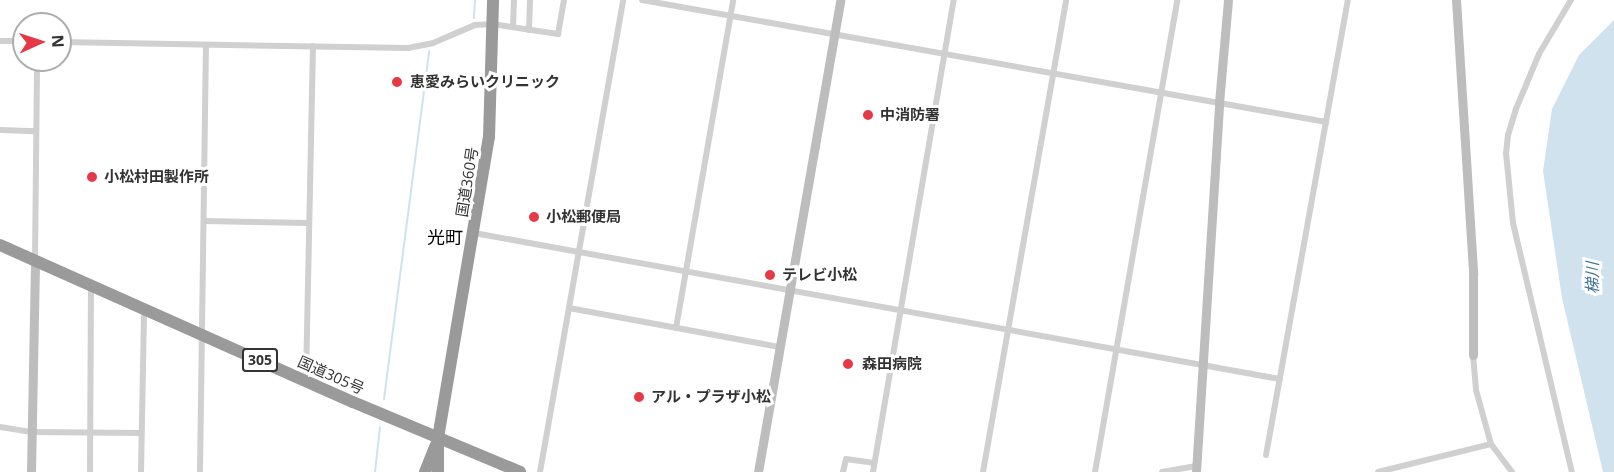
<!DOCTYPE html>
<meta charset="utf-8">
<style>
body{margin:0}
#map{position:relative;width:1614px;height:472px;overflow:hidden;background:#fff;font-family:"Open Sans","Noto Sans JP",sans-serif}
div>[style]{position:absolute}
.water>*{inset:0;background:#cfe2ee}
.stream>*{height:2px;margin:-1px;padding:0 1px;transform-origin:1px;border-radius:1px;background:#cfe2ee}
.street>*{height:6px;margin:-3px;padding:0 3px;transform-origin:3px;border-radius:3px;background:#d0d0d0}
.secondary>*{height:9px;margin:-4.5px;padding:0 4.5px;transform-origin:4.5px;border-radius:4.5px;background:#bdbdbd}
.highway>*{height:12px;margin:-6px;padding:0 6px;transform-origin:6px;border-radius:6px;background:#9a9a9a}
.dots>*{width:16px;height:16px;translate:-50% -50%;box-sizing:border-box;border:3px solid #fff;border-radius:50%}
span{translate:-50% -50%;white-space:nowrap;text-align:center;line-height:1.15;-webkit-text-stroke:6px #fff;paint-order:stroke}
.shield-label span{padding:2px 4px;background:#fff;border:2px solid;border-radius:4px;-webkit-text-stroke-width:0}
.shield-label{font-size:14px;color:#333;font-weight:700}
.poi-label{font-size:15px;color:#333;font-weight:700}
.left{translate:0 -50%;text-align:left}
.street-label{font-size:15px;color:#333}
.water-label{font-size:16px;color:#3f7597;font-style:italic}
.quarter-label{font-size:18px;color:#000}
.north{position:absolute;left:12px;top:12px;width:60px;height:60px;box-sizing:border-box;background:#fff;border:2px solid #adadad;border-radius:50%;rotate:87deg;font-size:16px;font-weight:700;line-height:24px;text-align:center;color:#333}
.north::after{content:'';display:block;margin:auto;width:21px;height:27px;background:#e63946;clip-path:polygon(50% 0,100% 100%,50% 72%,0 100%)}
</style>
<div id="map">
<div class="water">
<i style="clip-path:polygon(1614px 20px,1614px 472px,1603px 472px,1562px 298px,1543px 171px,1552px 109px,1579px 55px)"></i>
</div>
<div class="stream">
<i style="left:474px;top:18px;width:18px;rotate:-87deg"></i>
<i style="left:384px;top:399px;width:351px;rotate:-82.6deg"></i>
<i style="left:375px;top:472px;width:45px;rotate:-83.7deg"></i>
</div>
<div class="street">
<i style="left:642px;top:0;width:695px;rotate:10.11deg"></i>
<i style="left:1571px;top:0;width:63px;rotate:120.7deg"></i>
<i style="left:1539px;top:54px;width:60px;rotate:112.7deg"></i>
<i style="left:1516px;top:109px;width:27px;rotate:107deg"></i>
<i style="left:1508px;top:135px;width:18px;rotate:96deg"></i>
<i style="left:1506px;top:153px;width:70px;rotate:84.3deg"></i>
<i style="left:1513px;top:223px;width:256px;rotate:76.7deg"></i>
<i style="left:513px;top:27px;width:27px;rotate:-88deg"></i>
<i style="left:529px;top:30px;width:30px;rotate:-88deg"></i>
<i style="left:0;top:41px;width:24px"></i>
<i style="left:60px;top:42px;width:348px;rotate:1deg"></i>
<i style="left:408px;top:48px;width:25px;rotate:-11deg"></i>
<i style="left:433px;top:43px;width:46px;rotate:-23.2deg"></i>
<i style="left:475px;top:25px;width:17px;rotate:-3deg"></i>
<i style="left:492px;top:24px;width:67px;rotate:8.6deg"></i>
<i style="left:558px;top:34px;width:35px;rotate:-80deg"></i>
<i style="left:0;top:130px;width:36px;rotate:2deg"></i>
<i style="left:204px;top:221px;width:105px;rotate:1.1deg"></i>
<i style="left:474px;top:233px;width:819px;rotate:10.27deg"></i>
<i style="left:35px;top:260px;width:200px;rotate:-89.4deg"></i>
<i style="left:569px;top:308px;width:215px;rotate:10.5deg"></i>
<i style="left:676px;top:328px;width:333px;rotate:-80.1deg"></i>
<i style="left:1473px;top:355px;width:35px;rotate:85deg"></i>
<i style="left:1476px;top:390px;width:56px;rotate:74.5deg"></i>
<i style="left:1491px;top:444px;width:35px;rotate:53deg"></i>
<i style="left:306px;top:379px;width:333px;rotate:-88.8deg"></i>
<i style="left:0;top:427px;width:31px;rotate:9deg"></i>
<i style="left:31px;top:432px;width:110px;rotate:0.5deg"></i>
<i style="left:1266px;top:455px;width:462px;rotate:-79.8deg"></i>
<i style="left:90px;top:472px;width:186px;rotate:-89.7deg"></i>
<i style="left:141px;top:472px;width:163px;rotate:-88.9deg"></i>
<i style="left:200px;top:472px;width:427px;rotate:-89.2deg"></i>
<i style="left:540px;top:472px;width:479px;rotate:-80deg"></i>
<i style="left:843px;top:472px;width:13px;rotate:-77deg"></i>
<i style="left:846px;top:459px;width:28px;rotate:8deg"></i>
<i style="left:873px;top:472px;width:479px;rotate:-80.3deg"></i>
<i style="left:983px;top:472px;width:479px;rotate:-80deg"></i>
<i style="left:1095px;top:472px;width:479px;rotate:-80.1deg"></i>
<i style="left:1162px;top:472px;width:35px;rotate:-10deg"></i>
<i style="left:1378px;top:472px;width:116px;rotate:-13.9deg"></i>
</div>
<div class="secondary">
<i style="left:1456px;top:0;width:275px;rotate:86.4deg"></i>
<i style="left:1473px;top:274px;width:81px;rotate:90deg"></i>
<i style="left:31px;top:472px;width:211px;rotate:-88.9deg"></i>
<i style="left:758px;top:472px;width:479px;rotate:-80.1deg"></i>
<i style="left:1196px;top:472px;width:370px;rotate:-86.4deg"></i>
<i style="left:1219px;top:103px;width:103px;rotate:-85deg"></i>
</div>
<div class="highway">
<i style="left:0;top:245px;width:386px;rotate:24deg"></i>
<i style="left:353px;top:402px;width:181px;rotate:22.7deg"></i>
<i style="left:425px;top:472px;width:29px;rotate:-68deg"></i>
<i style="left:438px;top:472px;width:34px;rotate:-90deg"></i>
<i style="left:438px;top:438px;width:305px;rotate:-80.4deg"></i>
<i style="left:489px;top:137px;width:137px;rotate:-88.3deg"></i>
</div>
<div class="dots">
<i style="left:397px;top:82px;background:#e63946"></i>
<i style="left:868px;top:115px;background:#e63946"></i>
<i style="left:92px;top:177px;background:#e63946"></i>
<i style="left:534px;top:217px;background:#e63946"></i>
<i style="left:770px;top:275px;background:#e63946"></i>
<i style="left:848px;top:364px;background:#e63946"></i>
<i style="left:639px;top:397px;background:#e63946"></i>
</div>
<div class="shield-label">
<span style="left:260px;top:360px">305</span>
</div>
<div class="poi-label">
<span class="left" style="left:410px;top:82px">恵愛みらいクリニック</span>
<span class="left" style="left:880px;top:115px">中消防署</span>
<span class="left" style="left:104px;top:177px">小松村田製作所</span>
<span class="left" style="left:546px;top:217px">小松郵便局</span>
<span class="left" style="left:782px;top:275px">テレビ小松</span>
<span class="left" style="left:862px;top:364px">森田病院</span>
<span class="left" style="left:651px;top:397px">アル・プラザ小松</span>
</div>
<div class="street-label">
<span style="left:467px;top:182px;rotate:-81deg">国道360号</span>
<span style="left:331px;top:375px;rotate:24deg">国道305号</span>
</div>
<div class="water-label">
<span style="left:1592px;top:278px;rotate:-90deg">梯川</span>
</div>
<div class="quarter-label">
<span style="left:445px;top:237px">光町</span>
</div>
<div class="north">N</div>
</div>
